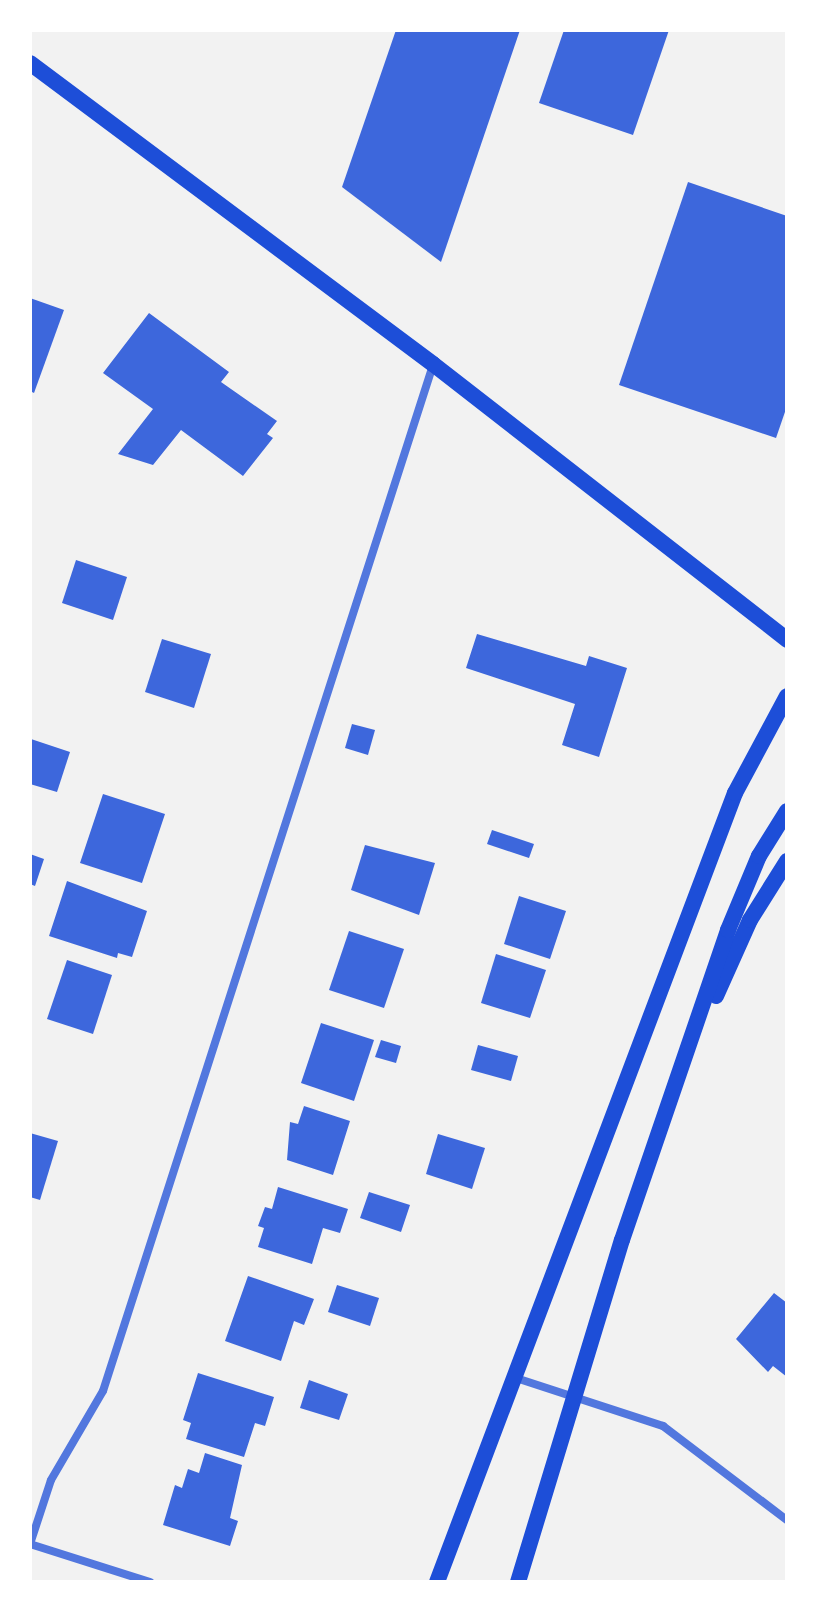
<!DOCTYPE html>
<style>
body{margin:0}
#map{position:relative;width:817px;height:1612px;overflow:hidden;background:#f2f2f2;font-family:"Asap Condensed",sans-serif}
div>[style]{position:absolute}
.building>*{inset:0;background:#3d67dc}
.minor>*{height:8px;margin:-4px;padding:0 4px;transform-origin:4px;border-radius:4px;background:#5277de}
.secondary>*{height:16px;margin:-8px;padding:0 8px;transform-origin:8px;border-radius:8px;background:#1d4ed8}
span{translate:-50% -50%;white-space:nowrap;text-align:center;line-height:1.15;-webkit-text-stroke:8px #fff;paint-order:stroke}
.frame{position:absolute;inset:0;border:32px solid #fff;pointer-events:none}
</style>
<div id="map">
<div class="building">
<i style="clip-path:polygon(396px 30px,520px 30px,441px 262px,342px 187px)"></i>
<i style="clip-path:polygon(564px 30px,669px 30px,633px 135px,539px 103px)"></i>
<i style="clip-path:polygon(688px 182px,787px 216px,787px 406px,776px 438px,619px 385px)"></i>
<i style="clip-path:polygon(30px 298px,64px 310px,34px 393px,30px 391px)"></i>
<i style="clip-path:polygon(149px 313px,229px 372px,221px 382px,277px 421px,267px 434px,273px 438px,243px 476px,181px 430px,153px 465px,118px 454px,153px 409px,103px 373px)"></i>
<i style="clip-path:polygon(76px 560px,127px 577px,113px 620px,62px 603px)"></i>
<i style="clip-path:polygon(477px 634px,586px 666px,589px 656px,627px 668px,599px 757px,562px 745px,575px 704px,466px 668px)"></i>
<i style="clip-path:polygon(162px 639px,211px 654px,194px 708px,145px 692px)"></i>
<i style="clip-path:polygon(352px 724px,375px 730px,368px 755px,345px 748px)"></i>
<i style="clip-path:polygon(31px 739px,70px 752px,57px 792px,30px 784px)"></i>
<i style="clip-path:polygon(103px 794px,165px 814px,142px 883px,80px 863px)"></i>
<i style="clip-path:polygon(492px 830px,534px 844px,529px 858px,487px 844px)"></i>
<i style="clip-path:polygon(365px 845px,435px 863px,419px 915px,351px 890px)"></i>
<i style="clip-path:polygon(30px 854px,44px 859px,35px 886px,30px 884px)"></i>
<i style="clip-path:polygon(67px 881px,147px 911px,132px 957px,118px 953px,117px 958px,49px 936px)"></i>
<i style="clip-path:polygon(519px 896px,566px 911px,550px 959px,504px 944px)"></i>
<i style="clip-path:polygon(349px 931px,404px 949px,384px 1008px,329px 990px)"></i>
<i style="clip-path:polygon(496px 954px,546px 970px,530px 1018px,481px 1003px)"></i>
<i style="clip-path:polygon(67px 960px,112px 975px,93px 1034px,47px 1019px)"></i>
<i style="clip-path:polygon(321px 1023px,374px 1040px,354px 1101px,301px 1083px)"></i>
<i style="clip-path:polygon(381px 1040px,401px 1046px,396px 1063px,375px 1057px)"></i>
<i style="clip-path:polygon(478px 1045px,518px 1056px,511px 1081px,471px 1070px)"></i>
<i style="clip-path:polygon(304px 1106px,350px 1121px,333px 1175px,287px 1160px,290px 1122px,298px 1124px)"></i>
<i style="clip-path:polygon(30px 1133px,58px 1141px,40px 1200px,30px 1197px)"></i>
<i style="clip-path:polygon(438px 1134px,485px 1148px,472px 1189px,426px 1174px)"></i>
<i style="clip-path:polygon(278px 1187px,348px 1209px,340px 1233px,323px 1228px,312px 1264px,258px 1247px,264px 1228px,258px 1226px,265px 1207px,272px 1209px)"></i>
<i style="clip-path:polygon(369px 1192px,410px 1205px,401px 1232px,360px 1218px)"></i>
<i style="clip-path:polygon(248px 1276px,314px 1299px,304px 1325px,294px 1321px,281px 1361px,225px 1341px)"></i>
<i style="clip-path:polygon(337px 1285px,379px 1298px,370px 1326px,328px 1312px)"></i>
<i style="clip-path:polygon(774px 1293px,787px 1303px,787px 1377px,773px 1366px,768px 1372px,736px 1339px)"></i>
<i style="clip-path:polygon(198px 1373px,274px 1397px,265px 1426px,255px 1423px,244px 1457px,186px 1439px,191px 1423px,183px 1420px)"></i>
<i style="clip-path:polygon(309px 1380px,348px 1394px,339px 1420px,300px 1408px)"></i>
<i style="clip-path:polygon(205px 1453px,242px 1465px,230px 1518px,238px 1521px,230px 1546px,163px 1525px,175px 1485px,182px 1488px,188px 1469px,199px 1473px)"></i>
</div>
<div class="minor">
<i style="left:516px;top:1378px;width:155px;rotate:18.1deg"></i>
<i style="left:663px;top:1426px;width:156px;rotate:37.2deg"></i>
<i style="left:30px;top:1544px;width:67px;rotate:-71.8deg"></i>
<i style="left:51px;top:1480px;width:103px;rotate:-59.7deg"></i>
<i style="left:103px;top:1391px;width:1078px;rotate:-72.17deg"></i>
<i style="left:30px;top:1544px;width:126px;rotate:17.6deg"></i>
</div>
<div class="secondary">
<i style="left:30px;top:63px;width:503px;rotate:36.76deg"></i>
<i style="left:433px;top:364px;width:449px;rotate:37.9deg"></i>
<i style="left:716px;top:996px;width:83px;rotate:-65.9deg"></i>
<i style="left:750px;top:920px;width:70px;rotate:-57.9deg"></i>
<i style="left:437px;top:1582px;width:843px;rotate:-69.31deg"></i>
<i style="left:735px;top:793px;width:110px;rotate:-61.8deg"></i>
<i style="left:518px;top:1582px;width:357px;rotate:-73.1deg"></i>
<i style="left:622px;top:1240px;width:328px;rotate:-71.1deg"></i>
<i style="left:728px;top:930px;width:80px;rotate:-67.3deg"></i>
<i style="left:759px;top:856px;width:53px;rotate:-58.1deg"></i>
</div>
<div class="frame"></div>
</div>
